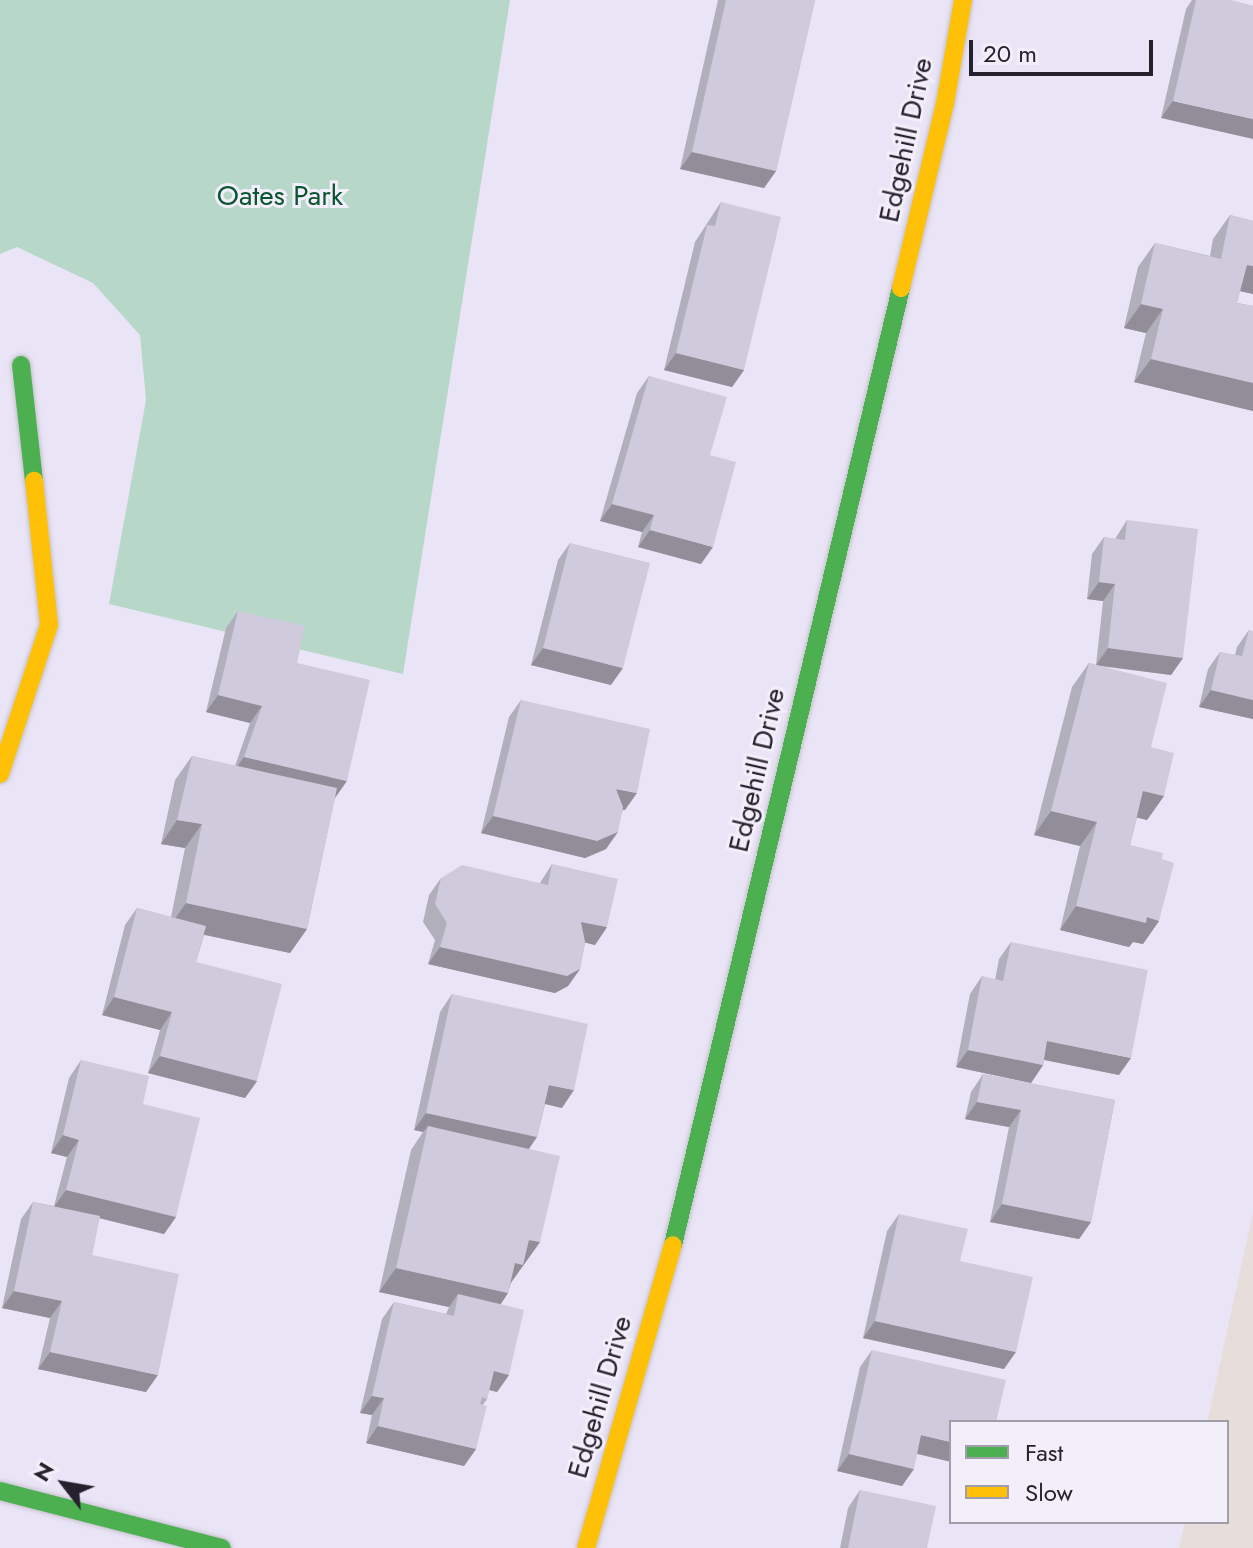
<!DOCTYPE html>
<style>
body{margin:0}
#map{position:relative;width:1253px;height:1548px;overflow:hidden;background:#eae5f6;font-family:Jost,sans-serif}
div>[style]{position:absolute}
.industrial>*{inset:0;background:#e7dedb}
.green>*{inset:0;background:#b7d7c9}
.roads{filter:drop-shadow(0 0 2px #c6c2cf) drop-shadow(0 0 2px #c6c2cf)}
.fast>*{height:18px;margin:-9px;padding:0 9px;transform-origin:9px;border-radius:9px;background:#4caf50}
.slow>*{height:18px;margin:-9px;padding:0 9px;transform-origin:9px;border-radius:9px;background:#ffc107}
.wall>*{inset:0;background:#b2afbd}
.shaded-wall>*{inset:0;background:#918e9a}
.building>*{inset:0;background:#cfcbdc}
span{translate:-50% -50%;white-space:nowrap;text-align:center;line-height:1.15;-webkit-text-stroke:6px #f2effb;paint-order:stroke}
.street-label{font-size:28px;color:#25222d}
.park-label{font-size:28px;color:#0b5430}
.legend{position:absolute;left:949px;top:1420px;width:280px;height:104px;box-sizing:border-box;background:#f2effb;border:2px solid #a09da9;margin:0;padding:10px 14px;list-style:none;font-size:24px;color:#25222d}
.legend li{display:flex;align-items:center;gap:16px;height:40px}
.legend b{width:40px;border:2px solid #a09da9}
.north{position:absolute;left:24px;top:1444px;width:80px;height:80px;-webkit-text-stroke:6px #f2effb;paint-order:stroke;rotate:301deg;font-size:22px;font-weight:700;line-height:32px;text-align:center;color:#25222d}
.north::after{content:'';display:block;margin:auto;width:28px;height:36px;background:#25222d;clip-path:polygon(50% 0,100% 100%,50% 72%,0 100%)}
.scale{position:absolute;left:969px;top:40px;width:184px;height:36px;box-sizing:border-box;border:4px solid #25222d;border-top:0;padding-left:10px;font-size:24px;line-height:28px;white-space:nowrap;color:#25222d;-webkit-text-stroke:6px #f2effb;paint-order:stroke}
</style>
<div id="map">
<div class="industrial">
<i style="clip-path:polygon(1253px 1212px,1253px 1548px,1179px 1548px,1185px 1522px,1227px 1522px,1227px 1422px,1207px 1422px)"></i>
</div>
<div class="green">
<i style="clip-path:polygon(0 0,510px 0,403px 674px,109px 604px,146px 400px,140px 335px,93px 283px,17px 247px,0 254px)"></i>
</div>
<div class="roads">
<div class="fast">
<i style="left:21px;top:365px;width:117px;rotate:83.6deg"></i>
<i style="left:673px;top:1245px;width:984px;rotate:-76.6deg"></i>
<i style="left:0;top:1491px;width:229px;rotate:14.4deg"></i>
</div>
<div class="slow">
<i style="left:901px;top:288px;width:189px;rotate:-76.6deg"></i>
<i style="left:945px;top:104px;width:106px;rotate:-80.2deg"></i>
<i style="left:0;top:774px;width:157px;rotate:-71.8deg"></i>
<i style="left:49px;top:625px;width:145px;rotate:-95.9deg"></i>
<i style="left:586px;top:1548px;width:315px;rotate:-74deg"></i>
</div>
</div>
<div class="wall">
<i style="clip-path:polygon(718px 0,815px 0,776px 171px,764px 188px,680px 169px)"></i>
<i style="clip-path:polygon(1192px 0,1230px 0,1253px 6px,1161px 118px,1186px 9px)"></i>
<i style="clip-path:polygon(721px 202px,744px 370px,732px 387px,664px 370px,695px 242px)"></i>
<i style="clip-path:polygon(1230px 215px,1253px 221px,1253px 294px,1240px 291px,1237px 303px,1253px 306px,1253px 411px,1134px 382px,1146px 333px,1124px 328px,1138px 267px,1155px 243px,1210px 256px,1213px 239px)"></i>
<i style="clip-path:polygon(649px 376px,710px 455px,701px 564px,638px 547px,642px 532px,600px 521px,637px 393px)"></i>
<i style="clip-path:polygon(1127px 520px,1183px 658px,1171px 675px,1098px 666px,1151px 747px,1164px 796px,1147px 820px,1137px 817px,1130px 845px,1162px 859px,1159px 921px,1143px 944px,1133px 942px,1129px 947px,1060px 930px,1080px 846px,1034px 835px,1072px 687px,1089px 663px,1096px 665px,1103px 601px,1087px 599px,1092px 554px,1104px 537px,1115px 539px)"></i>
<i style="clip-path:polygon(570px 543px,611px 685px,531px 665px,558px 560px)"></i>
<i style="clip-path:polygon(238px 611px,297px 663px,335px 797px,307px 929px,290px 953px,204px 935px,196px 962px,257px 1081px,245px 1098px,148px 1073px,160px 1030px,102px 1015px,125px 925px,137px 908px,171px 917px,185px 848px,161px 844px,175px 780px,192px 756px,235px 766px,250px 723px,206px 712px,226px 628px)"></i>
<i style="clip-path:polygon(1249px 630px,1253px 719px,1199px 707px,1208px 669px,1220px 652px,1235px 655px,1237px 647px)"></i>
<i style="clip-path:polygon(521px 700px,625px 810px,623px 810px,606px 849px,585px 858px,481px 833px,509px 717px)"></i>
<i style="clip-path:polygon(552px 864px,607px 927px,595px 945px,585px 942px,580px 969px,568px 986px,555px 993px,428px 964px,435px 940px,423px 922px,429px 895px,441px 878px,540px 883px)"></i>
<i style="clip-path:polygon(1011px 942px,1119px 1075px,1044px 1060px,1043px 1065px,1031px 1083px,956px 1067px,970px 994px,982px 976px,995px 980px,999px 959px)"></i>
<i style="clip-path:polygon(452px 994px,562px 1108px,545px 1104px,537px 1137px,529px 1149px,540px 1242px,511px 1283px,508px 1293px,501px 1304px,509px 1375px,497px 1392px,489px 1390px,487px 1399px,483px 1405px,476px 1449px,464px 1466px,366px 1443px,372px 1415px,360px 1413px,382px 1319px,394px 1302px,446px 1314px,449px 1307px,379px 1292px,411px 1150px,423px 1132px,414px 1130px,440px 1012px)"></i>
<i style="clip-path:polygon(81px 1060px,143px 1104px,176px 1217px,164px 1234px,99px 1218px,92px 1255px,146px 1392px,38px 1369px,50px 1318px,2px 1308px,21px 1219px,33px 1202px,54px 1206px,67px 1157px,51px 1153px,69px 1078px)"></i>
<i style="clip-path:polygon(983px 1074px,1115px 1100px,1091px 1222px,1079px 1239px,990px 1222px,1009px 1127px,965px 1119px,971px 1092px)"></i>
<i style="clip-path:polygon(899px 1214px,960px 1261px,1004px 1369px,863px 1338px,887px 1231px)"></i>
<i style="clip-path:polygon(872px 1350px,917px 1454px,902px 1486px,837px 1471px,860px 1367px)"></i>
<i style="clip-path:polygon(860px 1490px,927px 1548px,840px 1548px,848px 1508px)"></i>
</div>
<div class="shaded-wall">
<i style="clip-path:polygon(1173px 101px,1253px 119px,1253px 139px,1161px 118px)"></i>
<i style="clip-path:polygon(692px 152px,776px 171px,764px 188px,680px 169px)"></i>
<i style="clip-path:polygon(1247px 265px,1253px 266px,1253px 294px,1230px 289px)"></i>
<i style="clip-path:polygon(1141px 304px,1163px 309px,1146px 333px,1124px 328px)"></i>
<i style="clip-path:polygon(676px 353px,744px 370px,732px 387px,664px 370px)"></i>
<i style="clip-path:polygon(1151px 359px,1253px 383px,1253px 411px,1134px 382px)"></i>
<i style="clip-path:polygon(612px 504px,654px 515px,642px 532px,600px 521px)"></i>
<i style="clip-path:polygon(650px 530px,713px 547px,701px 564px,638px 547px)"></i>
<i style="clip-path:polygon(1099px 582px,1115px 584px,1103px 601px,1087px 599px)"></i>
<i style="clip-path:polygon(543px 648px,623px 668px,611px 685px,531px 665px)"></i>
<i style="clip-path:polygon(1108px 648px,1183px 658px,1171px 675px,1096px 665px)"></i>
<i style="clip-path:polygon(1211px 690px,1253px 700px,1253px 719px,1199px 707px)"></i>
<i style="clip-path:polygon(218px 695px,262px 706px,250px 723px,206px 712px)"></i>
<i style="clip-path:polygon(244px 757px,347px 781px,335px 798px,232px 774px)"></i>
<i style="clip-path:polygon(616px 789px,637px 793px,625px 810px,604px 806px)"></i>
<i style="clip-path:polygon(1143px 791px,1164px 796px,1147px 820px,1126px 815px)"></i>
<i style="clip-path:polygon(1051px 811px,1097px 822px,1080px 846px,1034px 835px)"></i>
<i style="clip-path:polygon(493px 816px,618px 832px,606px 849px,585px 858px,481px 833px)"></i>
<i style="clip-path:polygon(177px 820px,202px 824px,185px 848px,161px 844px)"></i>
<i style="clip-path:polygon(186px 903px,307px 929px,290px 953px,169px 927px)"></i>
<i style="clip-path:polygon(1076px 906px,1147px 917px,1159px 921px,1143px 944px,1133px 942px,1129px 947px,1060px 930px)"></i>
<i style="clip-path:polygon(581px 922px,607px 927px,595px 945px,569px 939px)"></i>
<i style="clip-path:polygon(440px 947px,580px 969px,568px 986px,555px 993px,428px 964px)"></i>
<i style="clip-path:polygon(114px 997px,172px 1012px,160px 1030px,102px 1015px)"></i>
<i style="clip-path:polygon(1047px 1041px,1131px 1058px,1119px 1075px,1035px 1058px)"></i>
<i style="clip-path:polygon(968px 1050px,1043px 1065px,1031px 1083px,956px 1067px)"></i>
<i style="clip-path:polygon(160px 1056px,257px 1081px,245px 1098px,148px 1073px)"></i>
<i style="clip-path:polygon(549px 1085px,574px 1090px,562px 1108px,537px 1102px)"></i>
<i style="clip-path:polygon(977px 1102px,1021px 1110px,1009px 1127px,965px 1119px)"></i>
<i style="clip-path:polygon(426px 1113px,537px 1137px,525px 1154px,428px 1126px,423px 1132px,414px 1130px)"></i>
<i style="clip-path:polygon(63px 1135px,79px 1140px,67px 1157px,51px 1153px)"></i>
<i style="clip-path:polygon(66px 1190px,176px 1217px,164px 1234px,54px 1207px)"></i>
<i style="clip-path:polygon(1002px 1204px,1091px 1222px,1079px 1239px,990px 1222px)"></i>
<i style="clip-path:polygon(529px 1240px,540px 1242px,507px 1288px,498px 1287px)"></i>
<i style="clip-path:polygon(396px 1268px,508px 1293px,492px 1317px,458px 1294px,449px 1307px,379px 1292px)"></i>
<i style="clip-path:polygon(14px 1291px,62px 1301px,50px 1318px,2px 1308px)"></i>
<i style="clip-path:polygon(875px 1321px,1016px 1352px,1004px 1369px,863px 1338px)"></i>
<i style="clip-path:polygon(50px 1352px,158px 1375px,146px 1392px,38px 1369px)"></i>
<i style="clip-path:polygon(494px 1371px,509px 1375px,497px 1392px,482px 1388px)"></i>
<i style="clip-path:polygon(372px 1396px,384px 1398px,372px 1415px,360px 1413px)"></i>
<i style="clip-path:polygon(378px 1426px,476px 1449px,464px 1466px,366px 1443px)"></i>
<i style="clip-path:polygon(921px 1435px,951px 1442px,951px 1462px,909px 1452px)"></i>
<i style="clip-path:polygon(849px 1454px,914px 1469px,902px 1486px,837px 1471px)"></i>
</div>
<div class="building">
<i style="clip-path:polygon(726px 0,815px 0,776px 171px,692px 152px)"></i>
<i style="clip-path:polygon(1196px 0,1230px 0,1253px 6px,1253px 119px,1173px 101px)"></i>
<i style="clip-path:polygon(721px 202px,781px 217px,744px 370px,676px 353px,707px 225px,715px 226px)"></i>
<i style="clip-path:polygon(1230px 215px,1253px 221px,1253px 266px,1247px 265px,1237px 303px,1253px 306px,1253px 383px,1151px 359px,1163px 309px,1141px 304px,1155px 243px,1221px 259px)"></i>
<i style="clip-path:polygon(649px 376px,727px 397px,710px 455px,736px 462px,713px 547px,650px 530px,654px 515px,612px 504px)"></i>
<i style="clip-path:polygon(1127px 520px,1198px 529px,1183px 658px,1108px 648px,1115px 584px,1099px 582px,1104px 537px,1125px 540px)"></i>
<i style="clip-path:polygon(570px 543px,650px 563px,623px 668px,543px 648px)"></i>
<i style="clip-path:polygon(238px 611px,305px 626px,297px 663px,370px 680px,347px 781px,244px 757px,262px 706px,218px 695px)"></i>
<i style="clip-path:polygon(1249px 630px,1253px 631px,1253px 700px,1211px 690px,1220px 652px,1242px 656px)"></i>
<i style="clip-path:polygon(1089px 663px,1167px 683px,1151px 747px,1174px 753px,1164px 796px,1143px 791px,1130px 845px,1163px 853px,1162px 859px,1174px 863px,1159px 921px,1147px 917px,1146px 923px,1076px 906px,1097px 822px,1051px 811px)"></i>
<i style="clip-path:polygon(521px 700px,650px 729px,637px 793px,616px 789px,623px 807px,618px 832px,597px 841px,493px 816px)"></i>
<i style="clip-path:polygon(192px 756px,337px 788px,307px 929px,186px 903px,202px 824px,177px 820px)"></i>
<i style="clip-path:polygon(552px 864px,618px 879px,607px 927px,581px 922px,585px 942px,580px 969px,567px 976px,440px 947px,447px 923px,435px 904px,441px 878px,462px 865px,548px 885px)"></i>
<i style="clip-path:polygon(137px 908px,206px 926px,196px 962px,282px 984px,257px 1081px,160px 1056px,172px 1012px,114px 997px)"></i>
<i style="clip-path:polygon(1011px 942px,1148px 970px,1131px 1058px,1047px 1041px,1043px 1065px,968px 1050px,982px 976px,1003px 981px)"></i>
<i style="clip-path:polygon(452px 994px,588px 1024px,574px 1090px,549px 1085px,537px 1137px,426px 1113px)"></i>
<i style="clip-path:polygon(81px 1060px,149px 1076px,143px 1104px,200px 1118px,176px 1217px,66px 1190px,79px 1140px,63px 1135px)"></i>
<i style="clip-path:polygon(983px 1074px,1115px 1100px,1091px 1222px,1002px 1204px,1021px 1110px,977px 1102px)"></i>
<i style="clip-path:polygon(428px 1126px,560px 1156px,540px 1242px,529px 1240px,523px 1265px,515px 1263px,508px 1293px,396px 1268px)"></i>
<i style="clip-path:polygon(33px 1202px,100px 1216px,92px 1255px,179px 1274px,158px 1375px,50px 1352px,62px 1301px,14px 1291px)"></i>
<i style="clip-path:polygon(899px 1214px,968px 1229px,960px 1261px,1033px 1277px,1016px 1352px,875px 1321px)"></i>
<i style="clip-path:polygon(458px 1294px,524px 1310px,509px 1375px,494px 1371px,487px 1399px,482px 1397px,480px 1404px,487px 1406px,476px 1449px,378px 1426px,384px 1398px,372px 1396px,394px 1302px,454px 1316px)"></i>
<i style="clip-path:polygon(872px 1350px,1006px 1380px,996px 1422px,951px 1422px,951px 1442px,921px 1435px,914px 1469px,849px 1454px)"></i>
<i style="clip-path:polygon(860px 1490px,936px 1506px,927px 1548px,848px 1548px)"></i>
</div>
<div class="street-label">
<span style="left:906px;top:140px;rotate:-78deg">Edgehill Drive</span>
<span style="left:757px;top:770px;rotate:-77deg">Edgehill Drive</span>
<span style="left:600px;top:1397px;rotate:-74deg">Edgehill Drive</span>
</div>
<div class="park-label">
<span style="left:280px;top:196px">Oates Park</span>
</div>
<ul class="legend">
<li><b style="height:10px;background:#4caf50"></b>Fast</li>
<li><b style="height:10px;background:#ffc107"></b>Slow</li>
</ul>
<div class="north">N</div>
<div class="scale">20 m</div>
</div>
